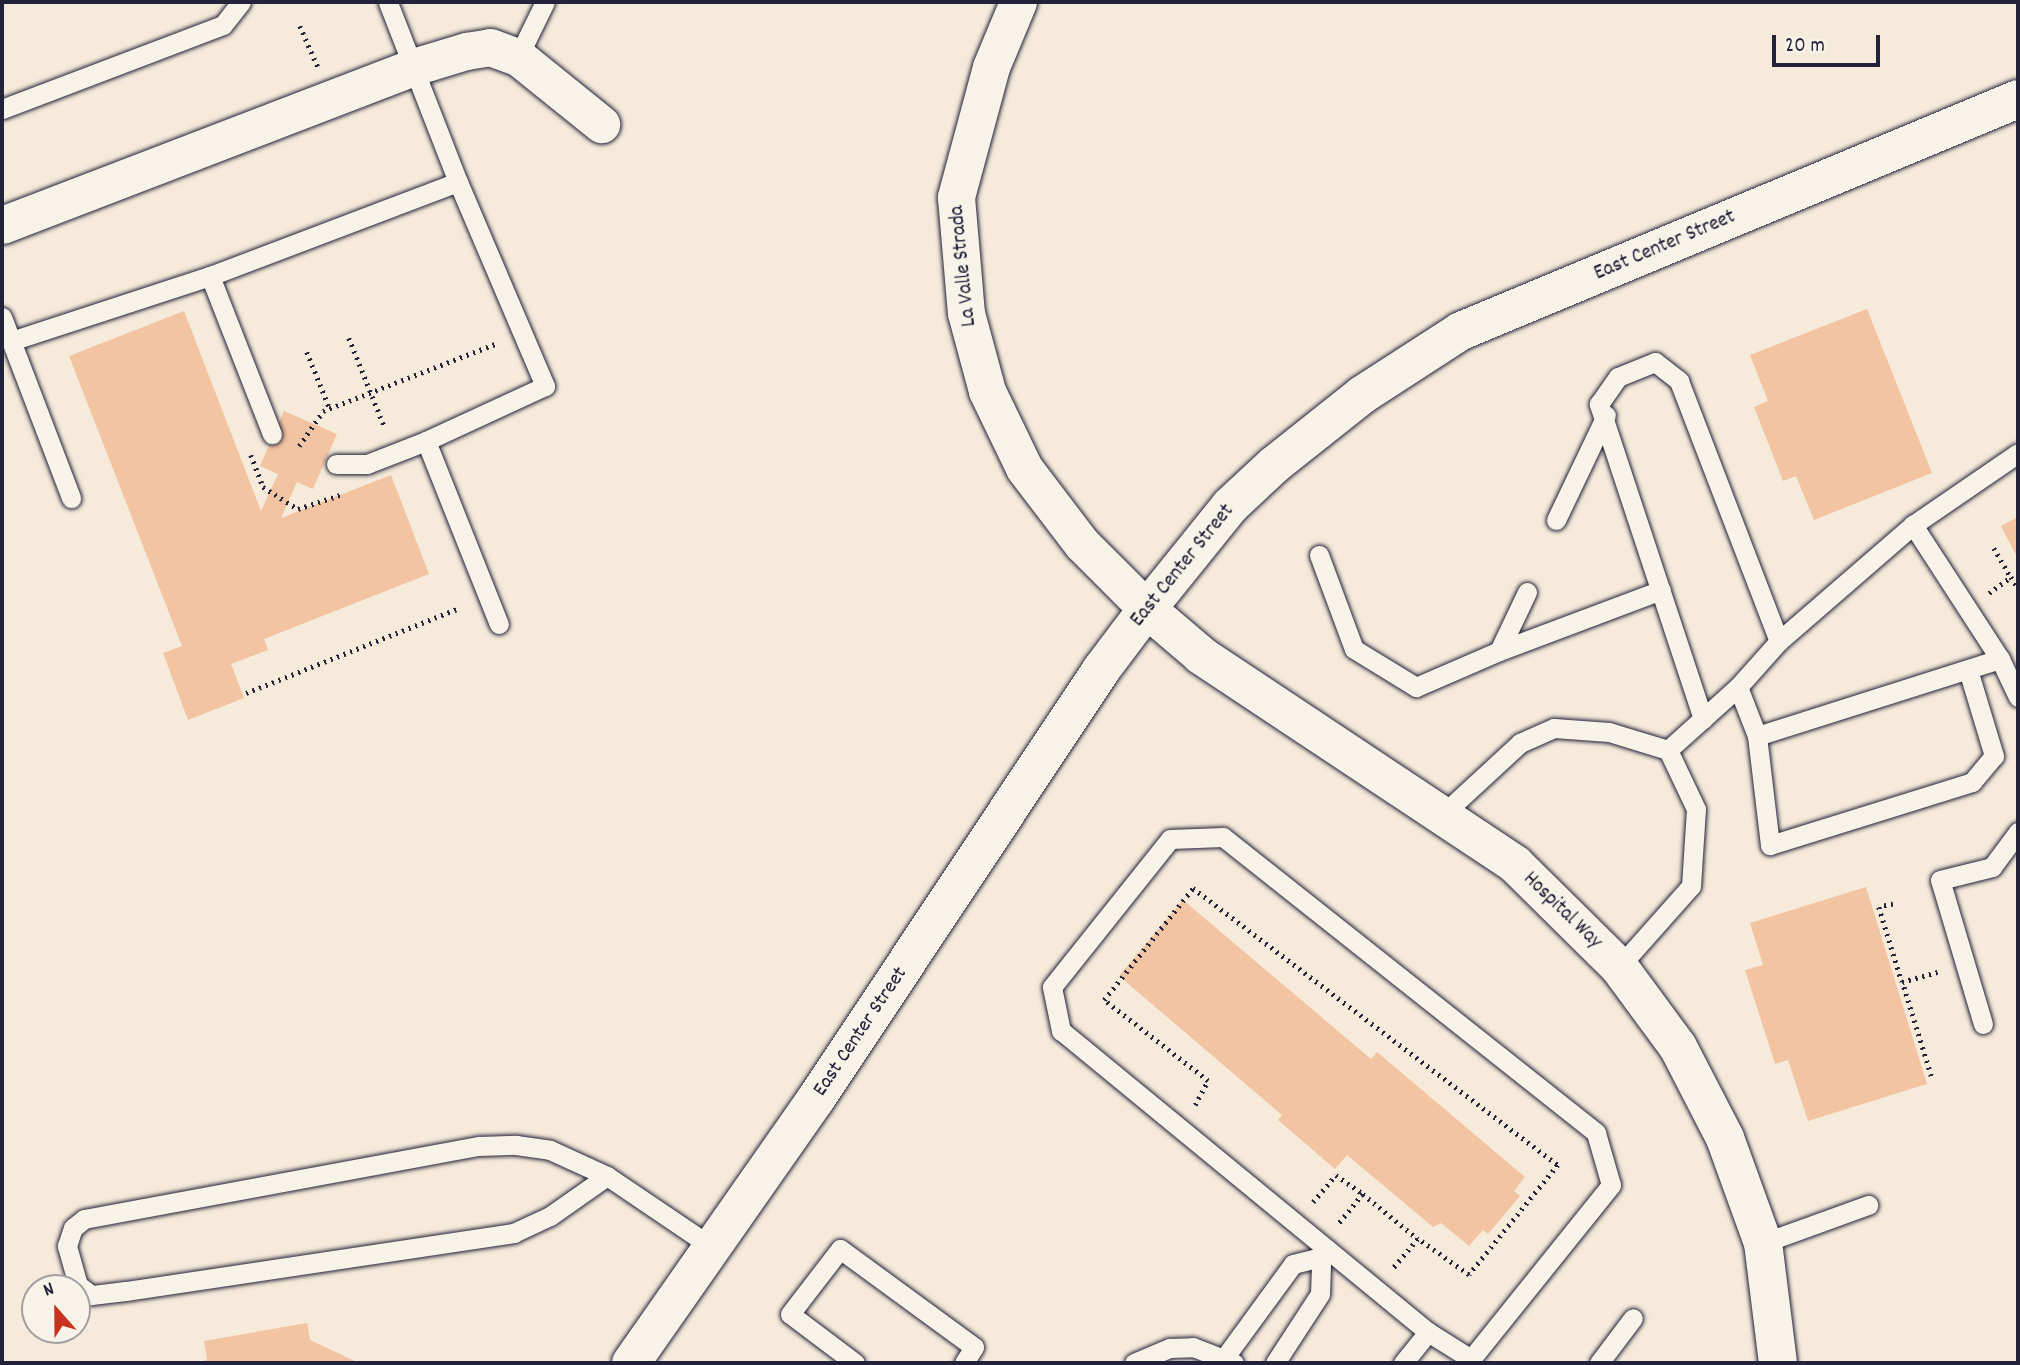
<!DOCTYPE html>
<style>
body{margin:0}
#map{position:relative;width:2020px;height:1365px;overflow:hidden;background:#f6eada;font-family:Dekko,sans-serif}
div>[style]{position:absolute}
.building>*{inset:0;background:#f2c4a2}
.path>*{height:4.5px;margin-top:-2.25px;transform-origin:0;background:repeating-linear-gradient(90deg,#22223b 0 2px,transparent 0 7px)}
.roads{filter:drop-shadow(0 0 2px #22223b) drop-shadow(0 0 2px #22223b)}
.service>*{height:19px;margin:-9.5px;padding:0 9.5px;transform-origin:9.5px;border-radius:9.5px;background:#f7f3e8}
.minor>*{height:37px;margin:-18.5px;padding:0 18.5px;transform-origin:18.5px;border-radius:18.5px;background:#f7f3e8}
.tertiary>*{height:38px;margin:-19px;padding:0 19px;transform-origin:19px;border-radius:19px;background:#f7f3e8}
.secondary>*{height:38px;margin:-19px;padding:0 19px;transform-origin:19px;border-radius:19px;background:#f7f3e8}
span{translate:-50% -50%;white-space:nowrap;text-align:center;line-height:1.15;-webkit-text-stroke:6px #f7f3e8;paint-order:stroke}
.street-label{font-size:21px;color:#22223b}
.frame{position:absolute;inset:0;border:4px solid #22223b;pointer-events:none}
.north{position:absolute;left:21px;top:1274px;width:70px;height:70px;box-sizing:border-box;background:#f7f3e8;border:2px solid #a29fa3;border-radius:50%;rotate:339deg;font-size:19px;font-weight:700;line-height:28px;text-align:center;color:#22223b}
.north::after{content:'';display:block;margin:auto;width:24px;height:32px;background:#c8321e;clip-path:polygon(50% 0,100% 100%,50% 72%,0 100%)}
.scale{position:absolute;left:1772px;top:35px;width:108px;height:32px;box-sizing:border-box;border:4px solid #22223b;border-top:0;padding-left:9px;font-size:21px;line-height:24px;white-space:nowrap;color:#22223b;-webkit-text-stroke:5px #f7f3e8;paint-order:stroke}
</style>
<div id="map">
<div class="building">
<i style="clip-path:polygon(1867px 309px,1932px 473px,1814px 520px,1796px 476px,1783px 481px,1754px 407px,1768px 401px,1750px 355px)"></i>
<i style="clip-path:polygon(184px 311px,261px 511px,278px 474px,260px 466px,284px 411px,337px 434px,313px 489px,297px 482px,281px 518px,391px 475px,429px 574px,264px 639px,268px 650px,231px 664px,244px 698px,188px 720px,163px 653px,182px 646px,69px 356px)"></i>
<i style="clip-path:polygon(2018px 517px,2018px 559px,2001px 526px)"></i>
<i style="clip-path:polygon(1866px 887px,1927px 1084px,1808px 1121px,1788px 1060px,1775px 1064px,1745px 970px,1763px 965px,1750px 923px)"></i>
<i style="clip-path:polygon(1183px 900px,1371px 1059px,1377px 1052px,1525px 1177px,1514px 1191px,1520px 1196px,1488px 1234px,1483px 1230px,1469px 1246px,1441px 1223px,1433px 1227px,1347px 1155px,1335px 1169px,1278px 1120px,1282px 1115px,1119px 976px)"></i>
<i style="clip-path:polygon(307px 1323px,310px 1340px,359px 1363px,201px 1363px,207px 1359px,204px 1341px)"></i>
</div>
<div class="path">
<i style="left:300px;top:26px;width:45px;rotate:66.3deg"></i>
<i style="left:349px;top:338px;width:97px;rotate:68.2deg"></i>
<i style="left:307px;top:352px;width:61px;rotate:68deg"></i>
<i style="left:299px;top:446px;width:42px;rotate:-55.6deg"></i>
<i style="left:323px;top:411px;width:187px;rotate:-21.3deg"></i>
<i style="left:251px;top:455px;width:34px;rotate:69deg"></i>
<i style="left:263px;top:487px;width:41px;rotate:32.2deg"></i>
<i style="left:298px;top:509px;width:47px;rotate:-18.4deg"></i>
<i style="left:1994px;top:548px;width:34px;rotate:60deg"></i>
<i style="left:1989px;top:593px;width:27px;rotate:-36deg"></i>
<i style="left:2011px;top:577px;width:13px;rotate:58deg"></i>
<i style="left:246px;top:693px;width:230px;rotate:-21.7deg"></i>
<i style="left:1893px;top:904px;width:14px;rotate:168deg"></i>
<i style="left:1879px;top:907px;width:78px;rotate:73deg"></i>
<i style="left:1931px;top:1076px;width:98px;rotate:-107.1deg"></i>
<i style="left:1902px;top:982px;width:37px;rotate:-16deg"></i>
<i style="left:1195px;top:1105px;width:27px;rotate:-62deg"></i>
<i style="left:1208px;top:1081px;width:132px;rotate:-142.1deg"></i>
<i style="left:1104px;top:1000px;width:143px;rotate:-51.5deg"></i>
<i style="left:1193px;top:888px;width:458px;rotate:37.2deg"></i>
<i style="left:1558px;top:1165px;width:141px;rotate:129deg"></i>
<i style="left:1469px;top:1275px;width:62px;rotate:-144.8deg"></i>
<i style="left:1363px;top:1194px;width:71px;rotate:39.3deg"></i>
<i style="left:1418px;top:1239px;width:39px;rotate:130deg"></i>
<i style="left:1313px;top:1202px;width:35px;rotate:-50deg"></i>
<i style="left:1336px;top:1175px;width:33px;rotate:35deg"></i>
<i style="left:1363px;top:1194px;width:38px;rotate:129deg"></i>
</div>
<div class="roads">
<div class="service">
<i style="left:518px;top:57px;width:61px;rotate:-63.9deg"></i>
<i style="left:2px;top:109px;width:236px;rotate:-20.8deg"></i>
<i style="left:223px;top:25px;width:29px;rotate:-52deg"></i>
<i style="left:458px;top:182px;width:222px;rotate:66.9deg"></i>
<i style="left:545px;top:386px;width:131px;rotate:155.2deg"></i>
<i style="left:426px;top:441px;width:197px;rotate:68.3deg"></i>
<i style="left:210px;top:276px;width:170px;rotate:68.6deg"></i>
<i style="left:2px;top:317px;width:194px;rotate:69.1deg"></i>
<i style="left:11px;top:341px;width:209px;rotate:-18.1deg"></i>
<i style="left:210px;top:276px;width:265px;rotate:-20.8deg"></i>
<i style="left:458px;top:182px;width:193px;rotate:-111.3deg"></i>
<i style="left:336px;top:464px;width:31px"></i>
<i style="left:367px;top:464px;width:63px;rotate:-21.3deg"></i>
<i style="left:1556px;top:520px;width:116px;rotate:-64.5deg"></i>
<i style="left:1319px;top:555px;width:100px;rotate:69.6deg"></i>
<i style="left:1354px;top:649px;width:73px;rotate:31.5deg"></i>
<i style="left:1416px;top:687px;width:90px;rotate:-23.4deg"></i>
<i style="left:1527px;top:592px;width:65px;rotate:115.4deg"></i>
<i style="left:1499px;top:651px;width:173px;rotate:-20.6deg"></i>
<i style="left:2000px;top:659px;width:42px;rotate:64.7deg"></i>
<i style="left:1738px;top:687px;width:53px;rotate:68.8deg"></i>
<i style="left:1757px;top:736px;width:255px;rotate:-17.6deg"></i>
<i style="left:2000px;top:659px;width:160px;rotate:-123deg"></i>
<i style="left:1703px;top:719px;width:332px;rotate:-108.3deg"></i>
<i style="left:1599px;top:404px;width:33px;rotate:-55deg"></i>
<i style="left:1618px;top:377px;width:40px;rotate:-22deg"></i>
<i style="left:1655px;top:362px;width:31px;rotate:38deg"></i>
<i style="left:1679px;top:381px;width:279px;rotate:69deg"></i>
<i style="left:1757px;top:736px;width:110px;rotate:83.2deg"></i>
<i style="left:1770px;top:845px;width:212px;rotate:-17.3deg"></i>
<i style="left:1972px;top:782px;width:34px;rotate:-50deg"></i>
<i style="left:1994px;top:756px;width:90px;rotate:-106.8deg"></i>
<i style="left:1441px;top:816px;width:108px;rotate:-42.7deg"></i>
<i style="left:1520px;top:743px;width:37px;rotate:-24deg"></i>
<i style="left:1554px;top:728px;width:55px;rotate:4.2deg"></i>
<i style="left:1609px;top:732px;width:62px;rotate:17deg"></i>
<i style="left:1668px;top:750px;width:94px;rotate:-42deg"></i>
<i style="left:1738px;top:687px;width:62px;rotate:-48.3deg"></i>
<i style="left:1779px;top:641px;width:177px;rotate:-40.9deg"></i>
<i style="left:1913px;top:525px;width:127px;rotate:-34.4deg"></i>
<i style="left:1223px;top:837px;width:476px;rotate:38.4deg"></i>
<i style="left:1596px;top:1133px;width:54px;rotate:73.9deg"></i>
<i style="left:1611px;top:1185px;width:223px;rotate:128.8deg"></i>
<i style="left:1471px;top:1359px;width:51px;rotate:-147.9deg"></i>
<i style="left:1428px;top:1332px;width:475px;rotate:-140.6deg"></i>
<i style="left:1061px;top:1031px;width:45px;rotate:-101.6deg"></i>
<i style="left:1052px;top:987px;width:189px;rotate:-51.4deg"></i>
<i style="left:1170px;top:839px;width:53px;rotate:-2.2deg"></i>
<i style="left:1619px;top:967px;width:108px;rotate:-48.4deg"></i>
<i style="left:1691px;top:886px;width:77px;rotate:-86.3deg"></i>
<i style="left:1696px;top:809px;width:65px;rotate:-115.4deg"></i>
<i style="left:1983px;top:1024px;width:150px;rotate:-106.6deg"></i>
<i style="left:1940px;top:880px;width:54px;rotate:-14deg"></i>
<i style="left:1992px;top:867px;width:44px;rotate:-53.4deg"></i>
<i style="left:516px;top:1145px;width:34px;rotate:8deg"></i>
<i style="left:550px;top:1150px;width:63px;rotate:24.5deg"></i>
<i style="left:607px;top:1176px;width:70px;rotate:144.9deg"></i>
<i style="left:550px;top:1216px;width:40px;rotate:155deg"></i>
<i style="left:514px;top:1233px;width:393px;rotate:171.5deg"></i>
<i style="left:125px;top:1291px;width:34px;rotate:173deg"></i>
<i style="left:91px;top:1295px;width:16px;rotate:-142deg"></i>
<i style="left:78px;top:1285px;width:41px;rotate:-105.8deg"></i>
<i style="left:67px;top:1246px;width:19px;rotate:-72deg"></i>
<i style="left:73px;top:1228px;width:14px;rotate:-39deg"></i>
<i style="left:84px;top:1219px;width:402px;rotate:-10.5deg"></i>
<i style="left:479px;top:1146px;width:37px;rotate:-2deg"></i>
<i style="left:607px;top:1176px;width:127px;rotate:34.1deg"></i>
<i style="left:1763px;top:1243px;width:112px;rotate:-19.9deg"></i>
<i style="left:1225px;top:1357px;width:115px;rotate:-53.8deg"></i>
<i style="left:1293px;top:1264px;width:29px;rotate:-14deg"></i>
<i style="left:855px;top:1363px;width:81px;rotate:-143deg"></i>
<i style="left:790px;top:1314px;width:82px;rotate:-52.4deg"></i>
<i style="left:840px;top:1249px;width:166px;rotate:36.2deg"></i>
<i style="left:974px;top:1347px;width:19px;rotate:122deg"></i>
<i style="left:1134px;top:1363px;width:39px;rotate:-23deg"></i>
<i style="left:1170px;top:1348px;width:23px;rotate:-2deg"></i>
<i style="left:1193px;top:1347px;width:44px;rotate:21.3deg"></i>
<i style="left:1275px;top:1363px;width:82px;rotate:-56.9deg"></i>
<i style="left:1320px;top:1294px;width:37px;rotate:-88deg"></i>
<i style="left:1321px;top:1257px;width:10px;rotate:-53deg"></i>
<i style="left:1403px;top:1363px;width:40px;rotate:-51deg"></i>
<i style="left:1599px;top:1363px;width:56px;rotate:-52.9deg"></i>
</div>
<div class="minor">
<i style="left:1018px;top:2px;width:70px;rotate:112.6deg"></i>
<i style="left:991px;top:67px;width:135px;rotate:105.1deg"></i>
<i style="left:956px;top:197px;width:116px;rotate:85.1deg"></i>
<i style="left:966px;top:313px;width:81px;rotate:74.9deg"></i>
<i style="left:987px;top:391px;width:85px;rotate:64.3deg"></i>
<i style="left:1024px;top:468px;width:96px;rotate:52.7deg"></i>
<i style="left:1082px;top:544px;width:92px;rotate:45deg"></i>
<i style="left:2px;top:225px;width:437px;rotate:-21deg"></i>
<i style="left:410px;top:68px;width:59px;rotate:-16.9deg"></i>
<i style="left:466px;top:51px;width:24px;rotate:-9deg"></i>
<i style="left:490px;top:47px;width:30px;rotate:20deg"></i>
<i style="left:518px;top:57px;width:107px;rotate:38.9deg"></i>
</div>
<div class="tertiary">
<i style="left:1778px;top:1363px;width:121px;rotate:-97.1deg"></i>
<i style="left:1763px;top:1243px;width:112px;rotate:-109.9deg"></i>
<i style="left:1725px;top:1138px;width:102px;rotate:-117.3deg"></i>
<i style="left:1678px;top:1047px;width:99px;rotate:-126.4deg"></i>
<i style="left:1619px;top:967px;width:146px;rotate:-135.3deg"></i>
<i style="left:1515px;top:864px;width:377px;rotate:-146.4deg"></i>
<i style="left:1201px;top:655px;width:71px;rotate:-139.6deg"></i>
<i style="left:1147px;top:609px;width:132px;rotate:-51.1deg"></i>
<i style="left:1230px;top:506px;width:60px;rotate:-43deg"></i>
<i style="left:1274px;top:465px;width:112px;rotate:-38.5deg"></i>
<i style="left:1362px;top:395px;width:118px;rotate:-32.9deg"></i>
<i style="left:1461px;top:331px;width:603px;rotate:-22.61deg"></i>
</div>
<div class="secondary">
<i style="left:631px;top:1363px;width:322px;rotate:-55deg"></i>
<i style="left:816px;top:1099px;width:515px;rotate:-56.4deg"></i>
<i style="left:1101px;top:670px;width:76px;rotate:-53deg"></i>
</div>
</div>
<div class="street-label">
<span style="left:1665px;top:246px;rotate:-23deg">East Center Street</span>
<span style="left:964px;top:266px;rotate:-96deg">La Valle Strada</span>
<span style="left:1183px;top:566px;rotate:-51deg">East Center Street</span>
<span style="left:1562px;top:911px;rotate:44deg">Hospital Way</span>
<span style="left:861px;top:1032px;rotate:-56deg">East Center Street</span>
</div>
<div class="frame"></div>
<div class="north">N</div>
<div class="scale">20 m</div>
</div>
